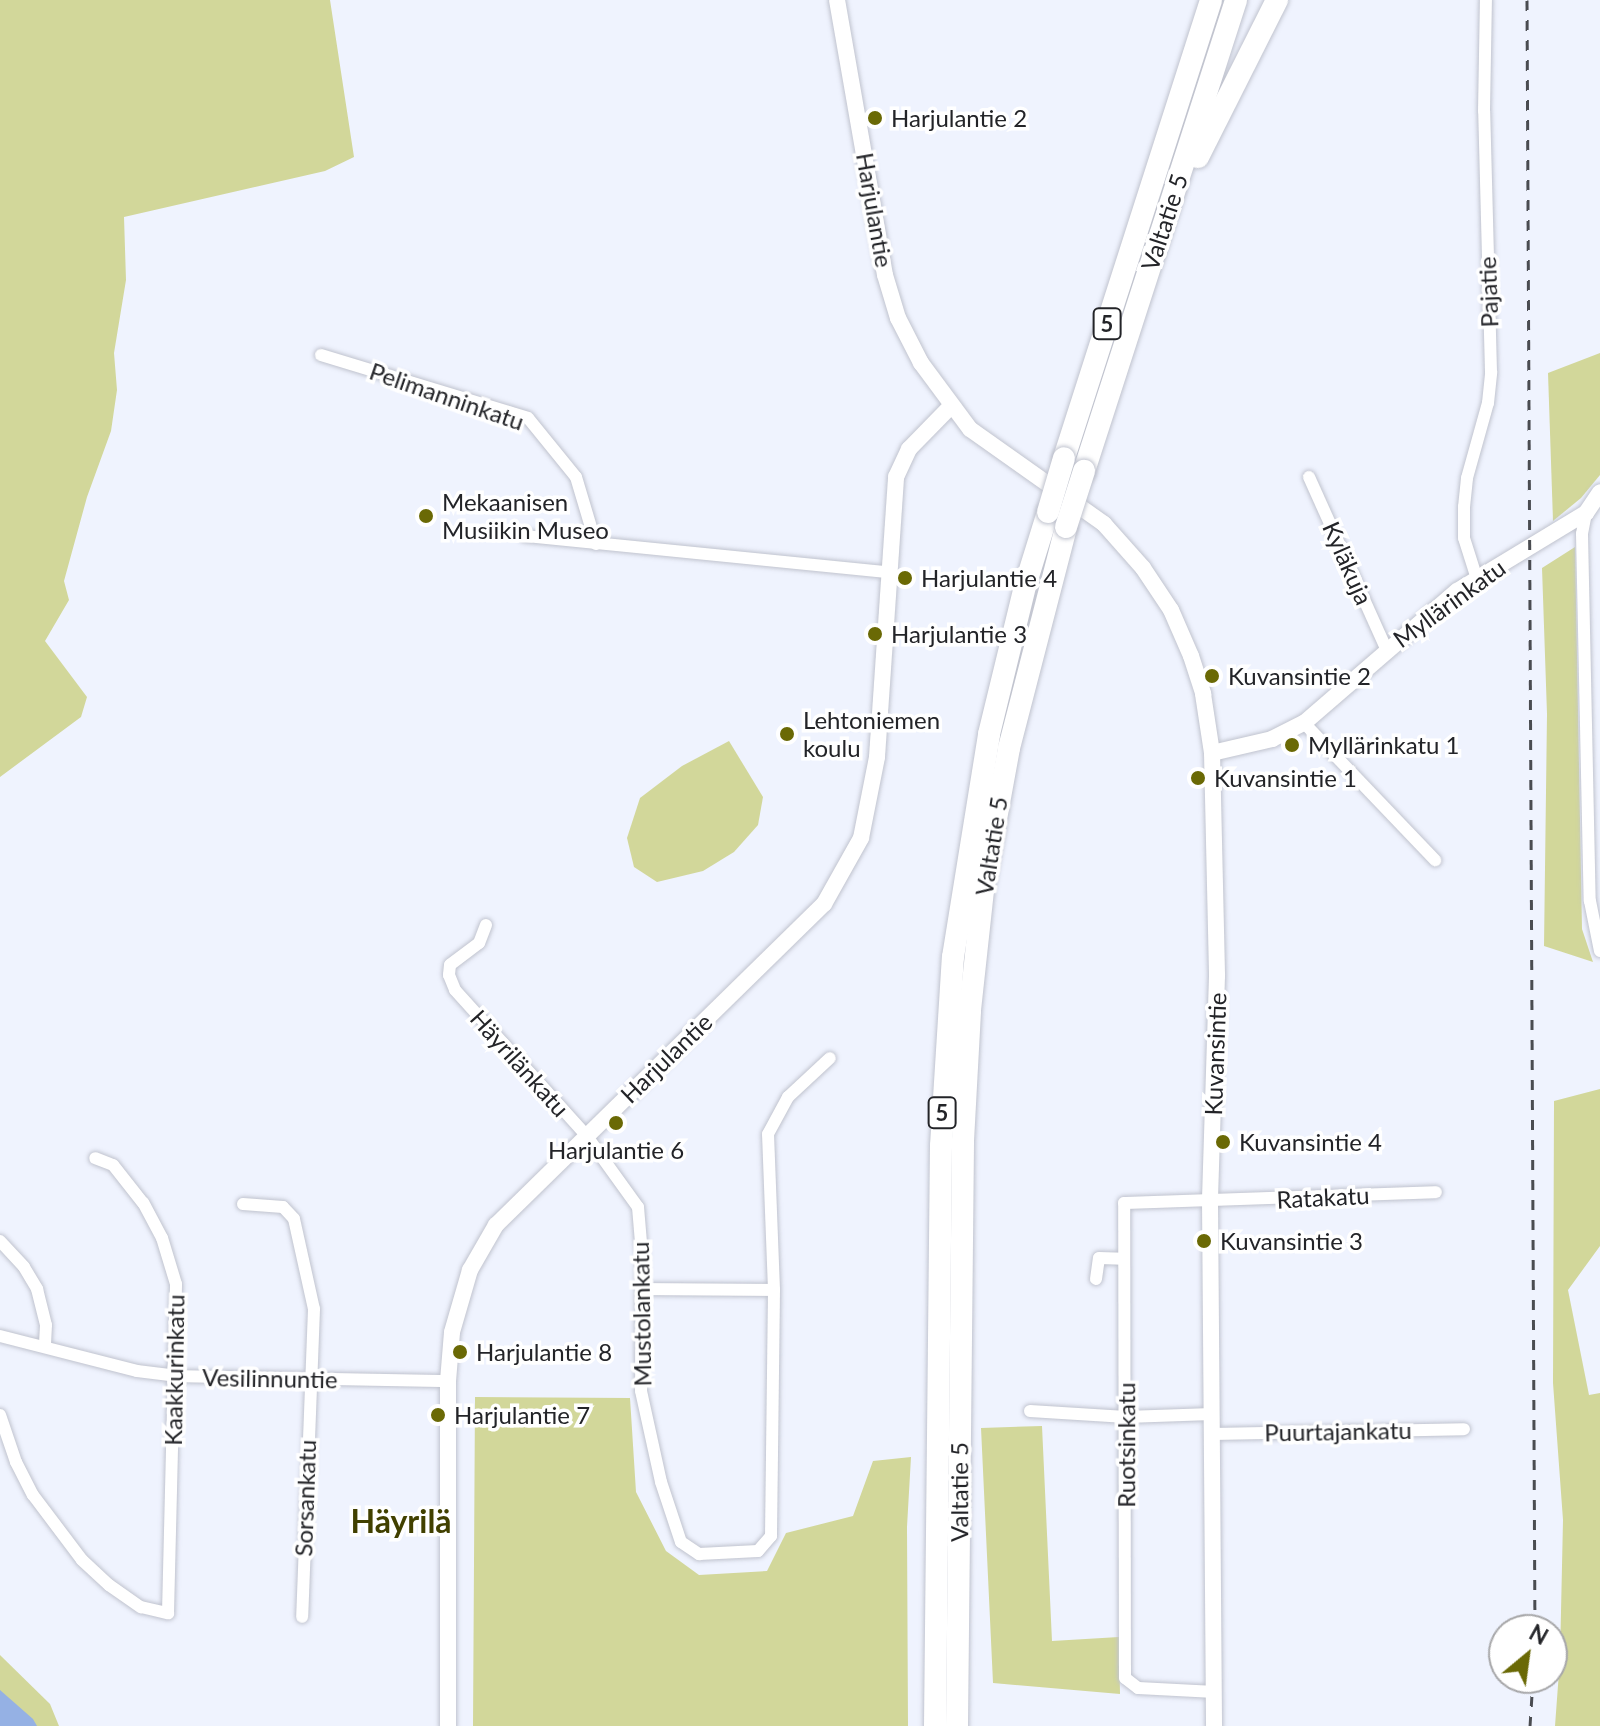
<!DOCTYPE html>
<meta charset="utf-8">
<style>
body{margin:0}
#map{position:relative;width:1600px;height:1726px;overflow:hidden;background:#eff3fe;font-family:Lato,sans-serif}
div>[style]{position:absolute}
.green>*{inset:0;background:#d2d79a}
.water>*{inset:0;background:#95b1e4}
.roads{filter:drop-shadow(0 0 2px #c0c3ce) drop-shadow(0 0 2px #c0c3ce)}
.street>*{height:12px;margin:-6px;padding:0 6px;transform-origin:6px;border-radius:6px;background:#fff}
.secondary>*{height:16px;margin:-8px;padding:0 8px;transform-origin:8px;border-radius:8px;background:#fff}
.highway>*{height:22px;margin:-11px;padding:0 11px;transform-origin:11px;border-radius:11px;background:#fff}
.rail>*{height:3px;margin-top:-1.5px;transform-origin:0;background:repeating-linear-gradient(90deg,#4a4c51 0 10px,transparent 0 20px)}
.bridges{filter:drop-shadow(0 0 2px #c0c3ce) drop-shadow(0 0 2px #c0c3ce)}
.highway-bridge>*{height:22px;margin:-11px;padding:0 11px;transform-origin:11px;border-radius:11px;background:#fff}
.dots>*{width:22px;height:22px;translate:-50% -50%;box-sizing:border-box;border:4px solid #fff;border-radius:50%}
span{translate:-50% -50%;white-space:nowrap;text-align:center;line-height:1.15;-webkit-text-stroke:7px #fff;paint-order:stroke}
.shield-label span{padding:2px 6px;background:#fff;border:2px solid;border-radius:6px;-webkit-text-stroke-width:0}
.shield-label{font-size:22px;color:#232428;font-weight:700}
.poi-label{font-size:24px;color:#232428}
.left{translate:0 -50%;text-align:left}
.street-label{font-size:24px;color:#232428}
.district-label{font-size:32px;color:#414000;font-weight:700}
.north{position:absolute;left:1488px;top:1614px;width:80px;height:80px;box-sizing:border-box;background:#fff;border:2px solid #a7a7a9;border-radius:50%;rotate:29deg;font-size:22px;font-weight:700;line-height:32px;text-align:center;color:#232428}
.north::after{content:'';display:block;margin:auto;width:28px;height:36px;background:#6a6905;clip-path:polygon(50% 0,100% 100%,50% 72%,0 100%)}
</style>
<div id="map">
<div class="green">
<i style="clip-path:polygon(0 0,330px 0,354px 157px,325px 171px,124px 217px,126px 280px,114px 353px,117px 390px,111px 431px,87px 497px,64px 581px,69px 600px,45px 641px,87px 697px,81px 717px,0 777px)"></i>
<i style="clip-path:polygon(1600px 353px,1600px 475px,1581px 498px,1553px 521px,1548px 373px)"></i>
<i style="clip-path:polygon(1575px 547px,1582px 929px,1593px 962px,1544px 946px,1547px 714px,1542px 568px)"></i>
<i style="clip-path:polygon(729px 741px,763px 797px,758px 825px,734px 852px,703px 871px,657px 882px,634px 867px,627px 838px,640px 798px,682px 766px)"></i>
<i style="clip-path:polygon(1600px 1089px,1600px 1246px,1568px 1290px,1589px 1395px,1600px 1393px,1600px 1726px,1555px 1726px,1560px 1658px,1563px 1520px,1553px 1383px,1554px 1101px)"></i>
<i style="clip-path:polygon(475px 1397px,630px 1398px,636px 1492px,666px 1551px,699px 1575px,767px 1571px,786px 1533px,853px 1516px,873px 1461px,911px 1457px,907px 1527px,908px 1726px,473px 1726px)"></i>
<i style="clip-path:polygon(1042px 1426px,1052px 1641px,1119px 1637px,1120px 1694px,993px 1683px,981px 1428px)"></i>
<i style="clip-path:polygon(0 1655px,50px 1704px,59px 1726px,0 1726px)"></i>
</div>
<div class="water">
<i style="clip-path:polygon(0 1690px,33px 1719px,37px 1726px,0 1726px)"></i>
</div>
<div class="roads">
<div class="street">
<i style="left:321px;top:355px;width:216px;rotate:16.9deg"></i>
<i style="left:528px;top:418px;width:76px;rotate:50.9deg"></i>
<i style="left:576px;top:477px;width:70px;rotate:73.4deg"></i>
<i style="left:1309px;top:477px;width:188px;rotate:65.8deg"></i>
<i style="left:1586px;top:513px;width:21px;rotate:101deg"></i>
<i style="left:1582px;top:534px;width:367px;rotate:88.8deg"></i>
<i style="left:1590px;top:901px;width:51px;rotate:78.7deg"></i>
<i style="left:525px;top:536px;width:365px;rotate:5.7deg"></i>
<i style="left:1477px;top:579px;width:43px;rotate:-107.6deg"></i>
<i style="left:1464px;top:538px;width:31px;rotate:-90deg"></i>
<i style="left:1464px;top:507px;width:29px;rotate:-84deg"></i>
<i style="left:1467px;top:478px;width:78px;rotate:-74.4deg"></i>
<i style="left:1488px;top:403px;width:31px;rotate:-84deg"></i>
<i style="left:1491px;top:372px;width:261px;rotate:-91.5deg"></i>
<i style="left:1484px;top:111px;width:111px;rotate:-89deg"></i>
<i style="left:1304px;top:723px;width:190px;rotate:46.3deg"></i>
<i style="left:486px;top:925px;width:19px;rotate:111deg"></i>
<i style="left:479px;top:943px;width:36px;rotate:143deg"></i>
<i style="left:450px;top:965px;width:10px;rotate:96deg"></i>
<i style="left:449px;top:975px;width:16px;rotate:68deg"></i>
<i style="left:455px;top:990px;width:195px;rotate:47.9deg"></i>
<i style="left:586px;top:1135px;width:89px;rotate:54.2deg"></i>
<i style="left:638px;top:1207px;width:48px;rotate:85.2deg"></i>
<i style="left:642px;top:1255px;width:136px;rotate:90.4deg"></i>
<i style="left:641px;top:1391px;width:93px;rotate:77.6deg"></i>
<i style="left:661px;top:1482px;width:63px;rotate:71.6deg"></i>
<i style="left:681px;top:1542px;width:22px;rotate:34deg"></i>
<i style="left:699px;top:1554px;width:59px;rotate:-2.9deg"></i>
<i style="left:758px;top:1551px;width:20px;rotate:-49deg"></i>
<i style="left:771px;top:1536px;width:246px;rotate:-89.3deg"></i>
<i style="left:774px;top:1290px;width:156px;rotate:-92.2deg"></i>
<i style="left:768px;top:1134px;width:42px;rotate:-61.6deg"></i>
<i style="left:788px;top:1097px;width:57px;rotate:-42.9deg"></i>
<i style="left:243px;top:1204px;width:40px;rotate:4.3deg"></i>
<i style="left:283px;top:1207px;width:16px;rotate:47deg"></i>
<i style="left:294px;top:1219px;width:92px;rotate:77.5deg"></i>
<i style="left:314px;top:1309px;width:308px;rotate:92.2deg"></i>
<i style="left:0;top:1241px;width:35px;rotate:47deg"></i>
<i style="left:24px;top:1267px;width:26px;rotate:59deg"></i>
<i style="left:37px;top:1289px;width:37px;rotate:76deg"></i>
<i style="left:46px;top:1325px;width:21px;rotate:93deg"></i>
<i style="left:1096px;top:1279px;width:21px;rotate:-82deg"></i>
<i style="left:1099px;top:1258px;width:24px;rotate:2deg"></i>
<i style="left:642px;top:1289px;width:132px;rotate:0.4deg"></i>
<i style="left:0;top:1336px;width:141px;rotate:14.3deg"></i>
<i style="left:137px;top:1371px;width:39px;rotate:7deg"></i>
<i style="left:176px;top:1376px;width:272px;rotate:1.1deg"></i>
<i style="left:1030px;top:1411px;width:96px;rotate:3.6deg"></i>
<i style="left:1126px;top:1417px;width:86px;rotate:-2deg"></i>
<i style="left:0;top:1415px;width:50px;rotate:71.2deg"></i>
<i style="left:16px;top:1462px;width:37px;rotate:63deg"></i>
<i style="left:33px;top:1495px;width:81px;rotate:53deg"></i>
<i style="left:82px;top:1560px;width:37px;rotate:43deg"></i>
<i style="left:109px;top:1585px;width:39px;rotate:35deg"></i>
<i style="left:141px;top:1607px;width:28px;rotate:13deg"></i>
<i style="left:168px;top:1613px;width:329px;rotate:-88.6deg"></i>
<i style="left:176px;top:1284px;width:48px;rotate:-106.9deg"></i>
<i style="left:162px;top:1238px;width:40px;rotate:-118deg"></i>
<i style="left:143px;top:1203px;width:48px;rotate:-128.3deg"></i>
<i style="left:113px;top:1165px;width:19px;rotate:-159deg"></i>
<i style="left:1212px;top:1434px;width:252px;rotate:-1.1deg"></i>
<i style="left:1215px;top:1692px;width:77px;rotate:-177deg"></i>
<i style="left:1138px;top:1688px;width:16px;rotate:-142deg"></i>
<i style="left:1125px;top:1678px;width:475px;rotate:-90.1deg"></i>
<i style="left:1124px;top:1203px;width:312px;rotate:-2deg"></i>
</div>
<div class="secondary">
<i style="left:837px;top:0;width:279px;rotate:80.1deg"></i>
<i style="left:885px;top:275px;width:45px;rotate:73.2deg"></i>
<i style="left:898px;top:318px;width:51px;rotate:62.9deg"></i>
<i style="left:921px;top:363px;width:82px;rotate:53.4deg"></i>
<i style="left:970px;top:429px;width:164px;rotate:35.3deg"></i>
<i style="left:1104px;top:524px;width:59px;rotate:48.4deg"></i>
<i style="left:1143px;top:568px;width:50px;rotate:56.3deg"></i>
<i style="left:1171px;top:610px;width:50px;rotate:66.5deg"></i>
<i style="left:1191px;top:656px;width:40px;rotate:72deg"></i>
<i style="left:1203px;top:694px;width:60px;rotate:81.3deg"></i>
<i style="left:1212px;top:753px;width:223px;rotate:88.7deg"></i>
<i style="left:1217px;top:976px;width:225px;rotate:91.8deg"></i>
<i style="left:1210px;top:1201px;width:525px;rotate:89.56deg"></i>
<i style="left:1212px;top:753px;width:62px;rotate:-13.1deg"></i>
<i style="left:1272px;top:739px;width:36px;rotate:-27deg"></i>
<i style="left:1304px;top:723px;width:202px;rotate:-40.8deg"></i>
<i style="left:1457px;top:591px;width:151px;rotate:-31.2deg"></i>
<i style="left:1586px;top:513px;width:25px;rotate:-56deg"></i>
<i style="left:448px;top:1726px;width:345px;rotate:-90deg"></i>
<i style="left:448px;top:1381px;width:49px;rotate:-85.3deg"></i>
<i style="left:452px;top:1332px;width:65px;rotate:-73.8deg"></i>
<i style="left:470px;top:1270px;width:52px;rotate:-60deg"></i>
<i style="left:496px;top:1225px;width:459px;rotate:-44.4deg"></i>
<i style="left:824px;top:904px;width:76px;rotate:-60.7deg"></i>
<i style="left:861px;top:838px;width:83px;rotate:-78.8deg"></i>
<i style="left:877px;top:757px;width:281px;rotate:-86.1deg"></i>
<i style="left:896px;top:477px;width:31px;rotate:-65deg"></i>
<i style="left:909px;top:449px;width:59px;rotate:-45.7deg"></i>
</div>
<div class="highway">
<i style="left:1198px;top:157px;width:176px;rotate:-63.3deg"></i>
<i style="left:1064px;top:458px;width:481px;rotate:-72.2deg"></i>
<i style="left:1084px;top:471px;width:495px;rotate:-72.1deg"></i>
<i style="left:935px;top:1726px;width:580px;rotate:-89.41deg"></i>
<i style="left:941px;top:1146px;width:189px;rotate:-86.4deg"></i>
<i style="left:953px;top:957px;width:226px;rotate:-80.8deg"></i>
<i style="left:989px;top:734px;width:152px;rotate:-76.3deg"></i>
<i style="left:1025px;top:586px;width:77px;rotate:-72.7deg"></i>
<i style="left:957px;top:1726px;width:585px;rotate:-89.41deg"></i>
<i style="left:963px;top:1141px;width:131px;rotate:-86.9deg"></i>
<i style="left:970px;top:1010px;width:121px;rotate:-83.8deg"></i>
<i style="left:983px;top:890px;width:144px;rotate:-79.6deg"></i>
<i style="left:1009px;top:748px;width:228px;rotate:-75.5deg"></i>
</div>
</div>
<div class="rail">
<i style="left:1527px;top:0;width:1630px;rotate:89.72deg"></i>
<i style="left:1530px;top:1726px;width:48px;rotate:-86.4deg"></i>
</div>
<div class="bridges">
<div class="highway-bridge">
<i style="left:1048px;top:512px;width:56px;rotate:-73.5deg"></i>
<i style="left:1066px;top:527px;width:59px;rotate:-72.2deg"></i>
</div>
</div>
<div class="dots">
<i style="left:875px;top:118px;background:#6a6905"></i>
<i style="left:426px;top:516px;background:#6a6905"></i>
<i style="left:905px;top:578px;background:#6a6905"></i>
<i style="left:875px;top:634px;background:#6a6905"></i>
<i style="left:1212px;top:676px;background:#6a6905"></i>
<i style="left:787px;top:734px;background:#6a6905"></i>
<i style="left:1292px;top:745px;background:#6a6905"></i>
<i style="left:1198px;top:778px;background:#6a6905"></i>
<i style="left:616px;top:1123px;background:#6a6905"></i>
<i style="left:1223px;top:1142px;background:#6a6905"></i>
<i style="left:1204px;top:1241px;background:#6a6905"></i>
<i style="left:460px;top:1352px;background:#6a6905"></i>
<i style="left:438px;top:1415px;background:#6a6905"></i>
</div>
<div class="shield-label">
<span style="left:1107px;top:324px">5</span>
<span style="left:942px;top:1113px">5</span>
</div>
<div class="poi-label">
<span class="left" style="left:891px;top:118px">Harjulantie 2</span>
<span class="left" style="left:442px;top:516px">Mekaanisen<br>Musiikin Museo</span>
<span class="left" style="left:921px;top:578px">Harjulantie 4</span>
<span class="left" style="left:891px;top:634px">Harjulantie 3</span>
<span class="left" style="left:1228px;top:676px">Kuvansintie 2</span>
<span class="left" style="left:803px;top:734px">Lehtoniemen<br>koulu</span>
<span class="left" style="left:1308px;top:745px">Myllärinkatu 1</span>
<span class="left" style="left:1214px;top:778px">Kuvansintie 1</span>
<span class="left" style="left:1239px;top:1142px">Kuvansintie 4</span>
<span style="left:616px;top:1150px">Harjulantie 6</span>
<span class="left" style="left:1220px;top:1241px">Kuvansintie 3</span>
<span class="left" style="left:476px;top:1352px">Harjulantie 8</span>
<span class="left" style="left:454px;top:1415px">Harjulantie 7</span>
</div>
<div class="street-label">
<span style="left:875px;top:210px;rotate:80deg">Harjulantie</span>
<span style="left:1164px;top:222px;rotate:-72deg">Valtatie 5</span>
<span style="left:1488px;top:292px;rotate:-92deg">Pajatie</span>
<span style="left:447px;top:396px;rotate:19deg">Pelimanninkatu</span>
<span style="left:1348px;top:563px;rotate:66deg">Kyläkuja</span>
<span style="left:1449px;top:603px;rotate:-36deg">Myllärinkatu</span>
<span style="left:991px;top:846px;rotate:-81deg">Valtatie 5</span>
<span style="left:1215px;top:1054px;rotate:-88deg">Kuvansintie</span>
<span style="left:666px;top:1058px;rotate:-44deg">Harjulantie</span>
<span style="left:520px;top:1063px;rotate:48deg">Häyrilänkatu</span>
<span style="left:1323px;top:1197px;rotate:-3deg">Ratakatu</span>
<span style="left:641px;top:1314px;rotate:-91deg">Mustolankatu</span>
<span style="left:174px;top:1370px;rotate:-89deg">Kaakkurinkatu</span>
<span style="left:270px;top:1378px;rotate:1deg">Vesilinnuntie</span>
<span style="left:1338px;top:1431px;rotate:-1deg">Puurtajankatu</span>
<span style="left:1126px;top:1445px;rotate:-90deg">Ruotsinkatu</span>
<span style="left:959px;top:1492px;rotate:-90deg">Valtatie 5</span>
<span style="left:305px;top:1498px;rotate:-88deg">Sorsankatu</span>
</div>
<div class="district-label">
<span style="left:401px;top:1521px">Häyrilä</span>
</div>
<div class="north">N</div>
</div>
